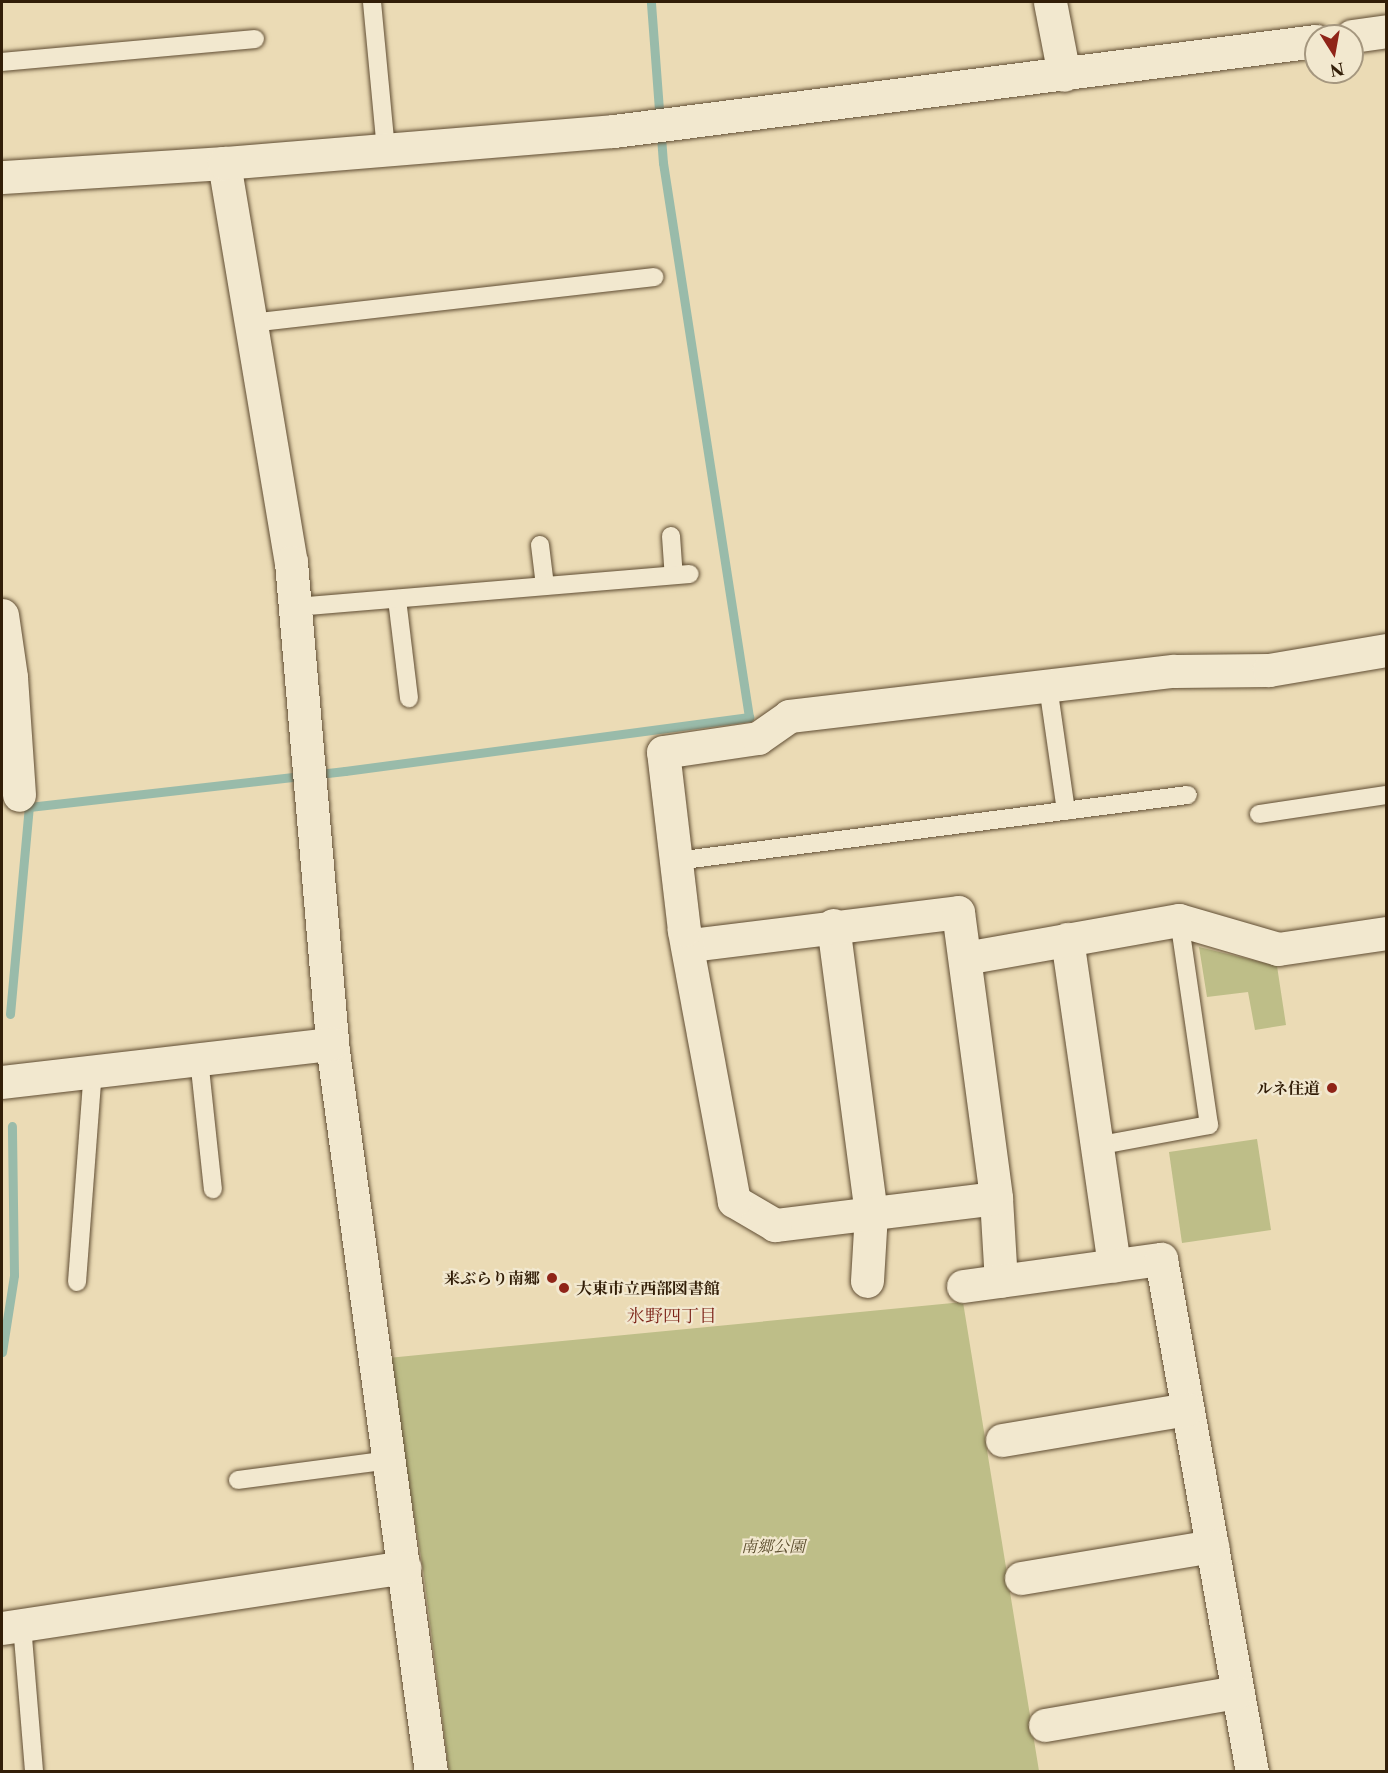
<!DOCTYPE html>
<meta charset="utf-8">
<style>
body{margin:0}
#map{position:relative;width:1388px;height:1773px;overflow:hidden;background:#ebdbb5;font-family:"Libre Caslon Text","Noto Serif JP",serif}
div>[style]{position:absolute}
.green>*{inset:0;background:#bebe88}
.stream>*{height:9px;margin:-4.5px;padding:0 4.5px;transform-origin:4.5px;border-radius:4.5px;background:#9ba}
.roads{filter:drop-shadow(0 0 2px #604d33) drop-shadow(0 0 2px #604d33)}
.lane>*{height:18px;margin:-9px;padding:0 9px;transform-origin:9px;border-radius:9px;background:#f2e8cf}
.street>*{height:33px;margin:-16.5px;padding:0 16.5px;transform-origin:16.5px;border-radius:16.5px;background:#f2e8cf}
.secondary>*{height:33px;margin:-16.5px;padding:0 16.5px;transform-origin:16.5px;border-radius:16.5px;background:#f2e8cf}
.dots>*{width:16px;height:16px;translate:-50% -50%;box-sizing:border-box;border:3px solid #f2e8cf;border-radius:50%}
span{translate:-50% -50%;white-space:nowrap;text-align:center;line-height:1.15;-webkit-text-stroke:4.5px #f2e8cf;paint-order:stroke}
.poi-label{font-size:16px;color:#321e08;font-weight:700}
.right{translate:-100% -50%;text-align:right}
.left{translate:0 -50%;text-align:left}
.park-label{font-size:16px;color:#5c4e2e;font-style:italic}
.neighbourhood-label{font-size:18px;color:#7a1f14}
.frame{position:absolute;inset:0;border:3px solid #321e08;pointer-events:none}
.north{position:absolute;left:1304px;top:24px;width:60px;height:60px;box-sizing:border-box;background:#f2e8cf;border:2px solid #a5977f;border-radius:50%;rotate:169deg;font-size:16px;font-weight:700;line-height:24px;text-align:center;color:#321e08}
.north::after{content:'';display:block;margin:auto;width:21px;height:27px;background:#8f2418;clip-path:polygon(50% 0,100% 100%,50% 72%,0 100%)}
</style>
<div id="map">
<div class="green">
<i style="clip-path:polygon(1199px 947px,1277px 966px,1286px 1025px,1255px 1030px,1248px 992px,1207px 997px)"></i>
<i style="clip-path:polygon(1257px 1139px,1271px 1230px,1182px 1243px,1169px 1152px)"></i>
<i style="clip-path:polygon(963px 1302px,1039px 1771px,449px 1771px,423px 1569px,388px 1358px)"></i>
</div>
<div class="stream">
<i style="left:10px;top:1014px;width:208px;rotate:-84.8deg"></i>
<i style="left:29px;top:807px;width:318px;rotate:-6.5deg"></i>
<i style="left:345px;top:771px;width:408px;rotate:-7.6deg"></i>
<i style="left:749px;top:717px;width:561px;rotate:-98.82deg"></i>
<i style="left:663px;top:163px;width:161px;rotate:-94.3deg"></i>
<i style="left:2px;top:1352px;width:78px;rotate:-81.1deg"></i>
<i style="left:14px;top:1275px;width:149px;rotate:-90.8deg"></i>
</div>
<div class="roads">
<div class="lane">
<i style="left:372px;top:2px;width:150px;rotate:84.6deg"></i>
<i style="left:2px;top:62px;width:254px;rotate:-5.2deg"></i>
<i style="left:251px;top:323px;width:406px;rotate:-6.5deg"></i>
<i style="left:671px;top:536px;width:39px;rotate:86deg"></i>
<i style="left:540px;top:545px;width:41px;rotate:83deg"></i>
<i style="left:397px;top:599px;width:100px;rotate:83.1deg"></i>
<i style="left:296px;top:607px;width:395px;rotate:-4.8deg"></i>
<i style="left:1048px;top:686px;width:126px;rotate:81.8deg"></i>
<i style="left:1259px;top:814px;width:128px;rotate:-8.5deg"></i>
<i style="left:676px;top:861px;width:516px;rotate:-7.35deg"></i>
<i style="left:199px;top:1059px;width:131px;rotate:83.9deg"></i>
<i style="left:1096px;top:1146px;width:115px;rotate:-10.5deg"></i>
<i style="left:1209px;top:1125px;width:207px;rotate:-98.3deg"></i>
<i style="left:77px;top:1282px;width:212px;rotate:-85.7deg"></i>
<i style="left:238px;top:1480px;width:152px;rotate:-7.5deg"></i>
<i style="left:22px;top:1625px;width:147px;rotate:85.3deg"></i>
</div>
<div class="street">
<i style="left:224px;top:163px;width:405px;rotate:80.5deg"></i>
<i style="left:291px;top:562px;width:484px;rotate:85.1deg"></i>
<i style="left:332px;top:1044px;width:735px;rotate:82.26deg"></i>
<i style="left:2px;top:615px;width:63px;rotate:81.7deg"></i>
<i style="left:11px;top:677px;width:118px;rotate:86.1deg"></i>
<i style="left:833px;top:925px;width:290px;rotate:82.5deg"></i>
<i style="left:871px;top:1213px;width:68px;rotate:93.4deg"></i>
<i style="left:1067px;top:939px;width:330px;rotate:81.8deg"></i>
<i style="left:690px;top:945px;width:270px;rotate:-7deg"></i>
<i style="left:958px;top:912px;width:289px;rotate:82.4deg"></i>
<i style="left:996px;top:1198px;width:83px;rotate:86.6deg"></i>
<i style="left:965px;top:958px;width:217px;rotate:-10.1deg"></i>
<i style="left:1179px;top:920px;width:103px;rotate:16.3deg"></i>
<i style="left:1278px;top:949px;width:109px;rotate:-8.4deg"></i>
<i style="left:2px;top:1082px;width:332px;rotate:-6.6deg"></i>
<i style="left:996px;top:1198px;width:223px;rotate:173deg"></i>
<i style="left:775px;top:1225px;width:48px;rotate:-149.7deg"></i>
<i style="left:734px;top:1201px;width:276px;rotate:-100.5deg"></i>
<i style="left:684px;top:930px;width:179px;rotate:-96.7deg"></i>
<i style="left:663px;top:752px;width:96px;rotate:-8.4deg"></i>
<i style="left:758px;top:738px;width:38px;rotate:-35deg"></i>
<i style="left:789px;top:716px;width:388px;rotate:-6.7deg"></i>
<i style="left:1174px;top:671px;width:95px;rotate:-0.6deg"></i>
<i style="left:1269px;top:670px;width:119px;rotate:-9.7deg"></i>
<i style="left:963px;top:1286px;width:200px;rotate:-7.8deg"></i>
<i style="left:1161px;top:1259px;width:521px;rotate:79.94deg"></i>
<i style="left:1002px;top:1440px;width:188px;rotate:-9.5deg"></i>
<i style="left:1021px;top:1578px;width:194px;rotate:-9.5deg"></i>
<i style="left:2px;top:1628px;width:407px;rotate:-8.6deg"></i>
<i style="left:1045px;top:1725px;width:194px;rotate:-9.8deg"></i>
</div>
<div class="secondary">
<i style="left:1050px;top:2px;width:74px;rotate:79.1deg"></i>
<i style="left:1352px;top:36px;width:34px;rotate:-8deg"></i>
<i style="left:2px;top:177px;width:222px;rotate:-3.6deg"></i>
<i style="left:224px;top:163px;width:391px;rotate:-4.7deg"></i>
<i style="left:614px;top:131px;width:708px;rotate:-7.31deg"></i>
</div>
</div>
<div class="dots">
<i style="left:1332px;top:1088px;background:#8f2418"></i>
<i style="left:552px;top:1278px;background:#8f2418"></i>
<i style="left:564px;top:1288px;background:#8f2418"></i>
</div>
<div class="poi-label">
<span class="right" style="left:1320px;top:1088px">ルネ住道</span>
<span class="right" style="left:540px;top:1278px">来ぶらり南郷</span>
<span class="left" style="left:576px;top:1288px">大東市立西部図書館</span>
</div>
<div class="park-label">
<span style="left:773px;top:1546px">南郷公園</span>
</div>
<div class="neighbourhood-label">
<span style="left:672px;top:1316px">氷野四丁目</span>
</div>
<div class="frame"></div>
<div class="north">N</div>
</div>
